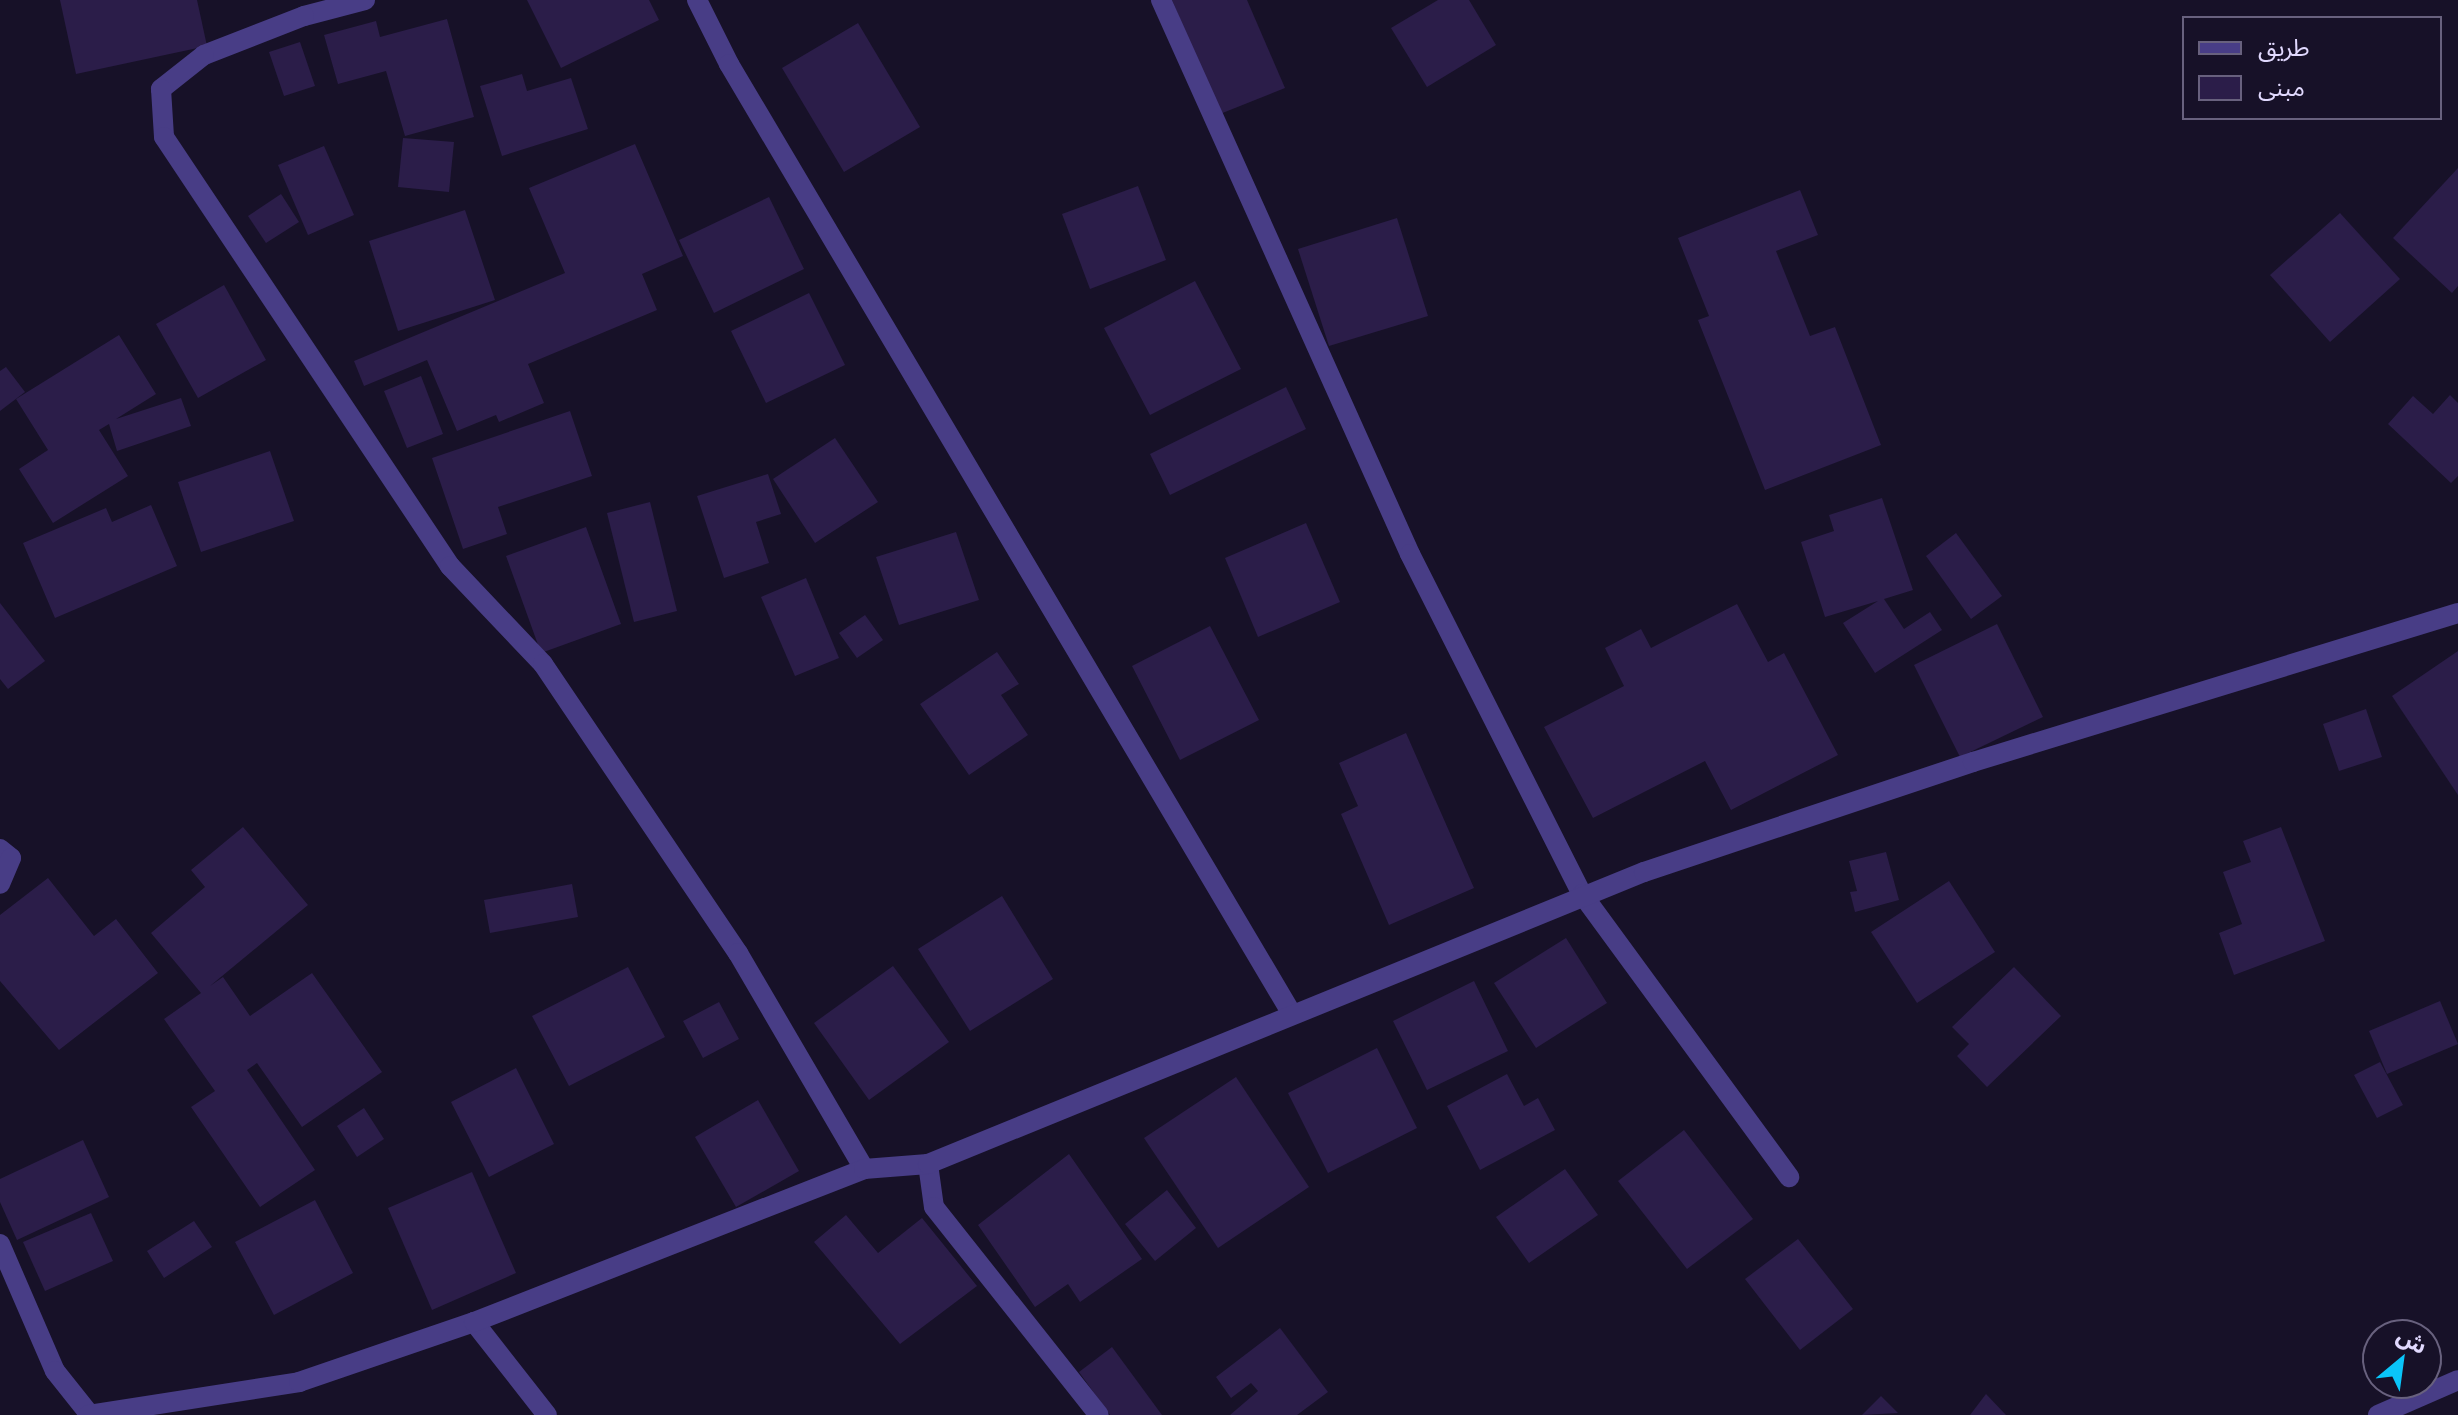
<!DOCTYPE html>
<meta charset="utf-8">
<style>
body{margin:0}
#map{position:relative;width:2458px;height:1415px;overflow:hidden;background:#171128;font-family:"Open Sans","Noto Sans Arabic",sans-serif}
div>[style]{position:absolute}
.building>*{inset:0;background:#2b1d49}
.minor>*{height:20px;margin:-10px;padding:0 10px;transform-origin:10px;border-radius:10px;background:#483d86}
span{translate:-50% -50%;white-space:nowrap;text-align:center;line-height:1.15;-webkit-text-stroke:6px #171128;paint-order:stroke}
.legend{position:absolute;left:2182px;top:16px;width:260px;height:104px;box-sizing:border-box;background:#171128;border:2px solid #68617e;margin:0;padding:10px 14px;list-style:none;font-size:24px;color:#e1d9fe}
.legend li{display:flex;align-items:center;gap:16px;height:40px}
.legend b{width:40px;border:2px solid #68617e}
.north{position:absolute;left:2362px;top:1319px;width:80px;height:80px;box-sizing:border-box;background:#171128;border:2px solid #68617e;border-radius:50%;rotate:29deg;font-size:22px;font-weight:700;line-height:32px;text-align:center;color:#e1d9fe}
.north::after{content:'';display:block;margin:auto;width:28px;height:36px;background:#0ac5f9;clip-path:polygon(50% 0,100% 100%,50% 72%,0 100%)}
</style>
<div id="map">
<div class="building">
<i style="clip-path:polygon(60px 0,197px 0,207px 46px,76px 74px)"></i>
<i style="clip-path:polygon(527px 0,649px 0,659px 20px,561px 68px)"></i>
<i style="clip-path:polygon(1172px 0,1247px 0,1285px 88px,1220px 114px)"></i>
<i style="clip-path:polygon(1438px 0,1469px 0,1496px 45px,1427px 87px,1391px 28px)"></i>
<i style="clip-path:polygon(447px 19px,474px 117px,405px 136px,386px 71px,338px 84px,324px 35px,376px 21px,380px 37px)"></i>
<i style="clip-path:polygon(858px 23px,920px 127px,844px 172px,782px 68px)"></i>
<i style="clip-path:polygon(300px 42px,315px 86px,284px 96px,269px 52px)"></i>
<i style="clip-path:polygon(522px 74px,527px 91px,571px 78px,588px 129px,502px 156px,480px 86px)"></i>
<i style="clip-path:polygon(403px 138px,454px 142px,449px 192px,398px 187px)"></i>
<i style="clip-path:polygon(635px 144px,683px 256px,642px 274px,657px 310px,528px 364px,544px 403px,499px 422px,496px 415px,457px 431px,427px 360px,364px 386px,354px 361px,565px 273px,529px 188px)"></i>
<i style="clip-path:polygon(324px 146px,354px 215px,308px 235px,278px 165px)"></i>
<i style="clip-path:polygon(2458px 168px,2458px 286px,2452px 293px,2393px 238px)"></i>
<i style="clip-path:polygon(1138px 186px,1166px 260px,1090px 289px,1062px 214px)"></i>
<i style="clip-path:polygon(1800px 190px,1818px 235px,1776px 251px,1810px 336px,1835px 327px,1881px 445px,1765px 490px,1698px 320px,1709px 316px,1678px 238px)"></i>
<i style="clip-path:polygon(281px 194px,299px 222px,266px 243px,248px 216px)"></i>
<i style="clip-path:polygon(769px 197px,804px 269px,714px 313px,679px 240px)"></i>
<i style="clip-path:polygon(465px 210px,495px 300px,398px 331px,369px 241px)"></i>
<i style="clip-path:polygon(2340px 213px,2400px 279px,2330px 342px,2270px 275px)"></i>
<i style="clip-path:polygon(1397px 218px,1428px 316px,1329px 346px,1298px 249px)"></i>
<i style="clip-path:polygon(1195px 281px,1241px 369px,1150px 415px,1104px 328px)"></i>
<i style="clip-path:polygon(224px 285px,266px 360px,198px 398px,156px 324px)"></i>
<i style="clip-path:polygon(809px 293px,845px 365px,766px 403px,731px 331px)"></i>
<i style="clip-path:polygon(119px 335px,156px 394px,116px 419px,181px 398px,191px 426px,117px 451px,109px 424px,99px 430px,128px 476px,53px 523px,19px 469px,48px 450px,16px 399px)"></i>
<i style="clip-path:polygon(6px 367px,25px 392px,0 411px,0 371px)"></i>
<i style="clip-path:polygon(421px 376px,443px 434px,407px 448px,384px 391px)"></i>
<i style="clip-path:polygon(1286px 387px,1306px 429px,1170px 495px,1150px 454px)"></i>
<i style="clip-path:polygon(2450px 395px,2458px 403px,2458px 476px,2451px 483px,2388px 424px,2413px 396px,2433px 414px)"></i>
<i style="clip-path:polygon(570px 411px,592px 476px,498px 507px,507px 534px,463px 549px,432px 458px)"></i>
<i style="clip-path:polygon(835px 438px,878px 502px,815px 543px,773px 479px)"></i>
<i style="clip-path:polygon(270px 451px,294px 521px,201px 552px,178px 482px)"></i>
<i style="clip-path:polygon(768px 474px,781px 514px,756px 522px,769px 563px,724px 578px,697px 496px)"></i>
<i style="clip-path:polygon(1882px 498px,1913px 590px,1884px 599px,1904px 629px,1930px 612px,1942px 630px,1875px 673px,1843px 623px,1878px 601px,1825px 617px,1801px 542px,1834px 531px,1829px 515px)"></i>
<i style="clip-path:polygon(650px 502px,677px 611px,634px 622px,607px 513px)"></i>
<i style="clip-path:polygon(151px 505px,177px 566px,55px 618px,23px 543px,106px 508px,112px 522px)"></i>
<i style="clip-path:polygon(1306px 523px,1340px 602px,1258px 637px,1225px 558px)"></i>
<i style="clip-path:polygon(586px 527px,621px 624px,541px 653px,506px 556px)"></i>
<i style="clip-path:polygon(956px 532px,979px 600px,899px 625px,876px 557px)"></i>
<i style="clip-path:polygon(1956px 533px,2002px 596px,1971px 619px,1926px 556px)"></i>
<i style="clip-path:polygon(806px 578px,839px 658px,795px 676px,761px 597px)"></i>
<i style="clip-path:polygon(0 603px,45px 661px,8px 689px,0 679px)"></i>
<i style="clip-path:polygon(1737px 604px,1768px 662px,1784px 653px,1838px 755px,1731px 810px,1705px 761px,1593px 818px,1544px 727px,1624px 686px,1605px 648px,1641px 629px,1651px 648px)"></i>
<i style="clip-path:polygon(865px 615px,883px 640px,857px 658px,839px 633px)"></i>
<i style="clip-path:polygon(1997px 624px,2043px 717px,1960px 757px,1914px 665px)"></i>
<i style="clip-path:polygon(1210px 626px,1259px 720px,1180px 760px,1132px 666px)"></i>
<i style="clip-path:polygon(2458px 651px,2458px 795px,2392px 696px)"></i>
<i style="clip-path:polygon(997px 652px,1019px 684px,1001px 695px,1028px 735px,969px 775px,920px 704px)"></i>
<i style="clip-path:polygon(2366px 709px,2382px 757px,2339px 771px,2323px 724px)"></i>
<i style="clip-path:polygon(1406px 733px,1474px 888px,1389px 925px,1341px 814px,1358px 806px,1339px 763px)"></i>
<i style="clip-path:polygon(243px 827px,308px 905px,210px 986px,223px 977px,250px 1016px,312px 973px,382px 1072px,302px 1127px,257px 1063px,247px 1070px,315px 1170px,260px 1207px,191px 1107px,215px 1091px,164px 1019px,201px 993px,151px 933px,205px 887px,191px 870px)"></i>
<i style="clip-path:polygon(2281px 827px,2325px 941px,2234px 975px,2219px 933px,2242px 924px,2223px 872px,2251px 862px,2243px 841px)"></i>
<i style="clip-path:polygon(1886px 852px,1899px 900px,1855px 912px,1850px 892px,1857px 891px,1849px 861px)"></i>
<i style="clip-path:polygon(48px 878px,94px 936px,116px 919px,158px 973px,59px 1050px,0 981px,0 915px)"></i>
<i style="clip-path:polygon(1949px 881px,1995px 952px,1917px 1003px,1871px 932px)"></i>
<i style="clip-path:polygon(572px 884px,578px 917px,490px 933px,484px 900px)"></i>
<i style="clip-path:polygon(1002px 896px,1053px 979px,970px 1031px,918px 949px)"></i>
<i style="clip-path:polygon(1566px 938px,1607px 1003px,1536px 1048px,1494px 983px)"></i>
<i style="clip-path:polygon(893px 966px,949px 1042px,869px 1100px,814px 1023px)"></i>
<i style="clip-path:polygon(628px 967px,665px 1037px,569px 1086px,532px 1016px)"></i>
<i style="clip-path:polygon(2014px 967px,2061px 1016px,1987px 1087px,1957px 1056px,1969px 1044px,1952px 1027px)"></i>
<i style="clip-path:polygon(1474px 981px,1508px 1051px,1427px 1090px,1393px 1021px)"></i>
<i style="clip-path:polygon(2440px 1001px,2458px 1044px,2387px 1074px,2369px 1031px)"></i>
<i style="clip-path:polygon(719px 1002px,739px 1039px,703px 1058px,683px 1021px)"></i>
<i style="clip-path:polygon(1377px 1048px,1417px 1128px,1328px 1173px,1288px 1093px)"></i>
<i style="clip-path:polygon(2380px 1062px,2403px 1105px,2377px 1118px,2354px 1075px)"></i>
<i style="clip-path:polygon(516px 1068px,554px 1144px,489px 1177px,451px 1102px)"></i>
<i style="clip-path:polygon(1507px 1074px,1524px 1106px,1538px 1098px,1555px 1130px,1480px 1170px,1447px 1106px)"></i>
<i style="clip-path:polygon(1236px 1077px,1309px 1187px,1218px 1248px,1144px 1138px)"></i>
<i style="clip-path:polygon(758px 1100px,799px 1171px,736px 1207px,695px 1137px)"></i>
<i style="clip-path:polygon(364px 1108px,384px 1139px,357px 1157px,337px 1126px)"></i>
<i style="clip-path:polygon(1684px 1130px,1753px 1219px,1687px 1269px,1618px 1181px)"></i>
<i style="clip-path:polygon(83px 1140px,109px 1197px,17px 1240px,0 1202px,0 1179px)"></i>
<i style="clip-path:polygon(1069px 1154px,1142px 1259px,1080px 1302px,1068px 1284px,1035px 1307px,978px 1225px)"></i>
<i style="clip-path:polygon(1565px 1169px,1598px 1215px,1529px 1263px,1496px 1217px)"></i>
<i style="clip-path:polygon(472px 1172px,516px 1273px,432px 1310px,388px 1208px)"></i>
<i style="clip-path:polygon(1167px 1190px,1196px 1228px,1155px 1261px,1125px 1224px)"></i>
<i style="clip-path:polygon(315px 1200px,353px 1273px,274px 1315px,235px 1242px)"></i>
<i style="clip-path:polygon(91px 1213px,113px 1261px,45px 1291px,23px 1242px)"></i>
<i style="clip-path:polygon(846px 1215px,878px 1253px,922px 1218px,977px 1286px,900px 1344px,814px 1242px)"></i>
<i style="clip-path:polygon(194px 1221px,212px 1247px,164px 1278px,147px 1251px)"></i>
<i style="clip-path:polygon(1798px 1239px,1853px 1309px,1800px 1350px,1745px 1279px)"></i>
<i style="clip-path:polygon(1280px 1328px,1328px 1392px,1297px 1415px,1230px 1415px,1258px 1391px,1251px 1383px,1231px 1398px,1216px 1377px)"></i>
<i style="clip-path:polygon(1112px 1347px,1162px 1415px,1110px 1415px,1079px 1372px)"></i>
<i style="clip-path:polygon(1986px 1394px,2006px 1415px,1970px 1415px)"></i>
<i style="clip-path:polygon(1881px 1396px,1898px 1413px,1862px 1415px)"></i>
</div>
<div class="minor">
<i style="left:365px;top:0;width:63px;rotate:165.3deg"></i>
<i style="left:304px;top:16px;width:107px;rotate:158.7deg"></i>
<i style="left:204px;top:55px;width:55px;rotate:141.7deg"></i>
<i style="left:161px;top:89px;width:48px;rotate:86.4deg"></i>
<i style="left:164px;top:137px;width:516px;rotate:56.31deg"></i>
<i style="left:450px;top:566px;width:135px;rotate:46.5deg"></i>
<i style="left:543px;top:664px;width:349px;rotate:56deg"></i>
<i style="left:738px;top:953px;width:250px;rotate:59.7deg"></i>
<i style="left:697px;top:0;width:72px;rotate:63.4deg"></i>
<i style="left:729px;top:64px;width:1104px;rotate:59.35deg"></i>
<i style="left:1161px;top:0;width:607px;rotate:65.8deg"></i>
<i style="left:1410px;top:554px;width:381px;rotate:63.2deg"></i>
<i style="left:1582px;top:894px;width:351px;rotate:53.8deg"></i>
<i style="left:0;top:849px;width:14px;rotate:39deg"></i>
<i style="left:11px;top:858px;width:28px;rotate:113deg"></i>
<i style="left:928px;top:1164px;width:43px;rotate:82.1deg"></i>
<i style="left:934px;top:1207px;width:265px;rotate:51.6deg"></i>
<i style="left:0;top:1244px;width:138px;rotate:66.6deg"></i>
<i style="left:55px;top:1371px;width:56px;rotate:51.5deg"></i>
<i style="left:474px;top:1322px;width:118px;rotate:51.9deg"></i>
<i style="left:89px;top:1415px;width:213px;rotate:-8.9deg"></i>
<i style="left:299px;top:1382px;width:185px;rotate:-18.9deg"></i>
<i style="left:474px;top:1322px;width:419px;rotate:-21.4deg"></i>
<i style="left:864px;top:1169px;width:64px;rotate:-4.5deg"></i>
<i style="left:928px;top:1164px;width:773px;rotate:-22.19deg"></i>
<i style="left:1644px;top:872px;width:347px;rotate:-18.5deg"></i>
<i style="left:1973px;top:762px;width:507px;rotate:-17.08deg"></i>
<i style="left:2378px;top:1415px;width:87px;rotate:-23.6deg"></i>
</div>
<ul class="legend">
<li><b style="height:10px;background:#483d86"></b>طريق</li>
<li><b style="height:22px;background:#2b1d49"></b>مبنى</li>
</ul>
<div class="north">ش</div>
</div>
